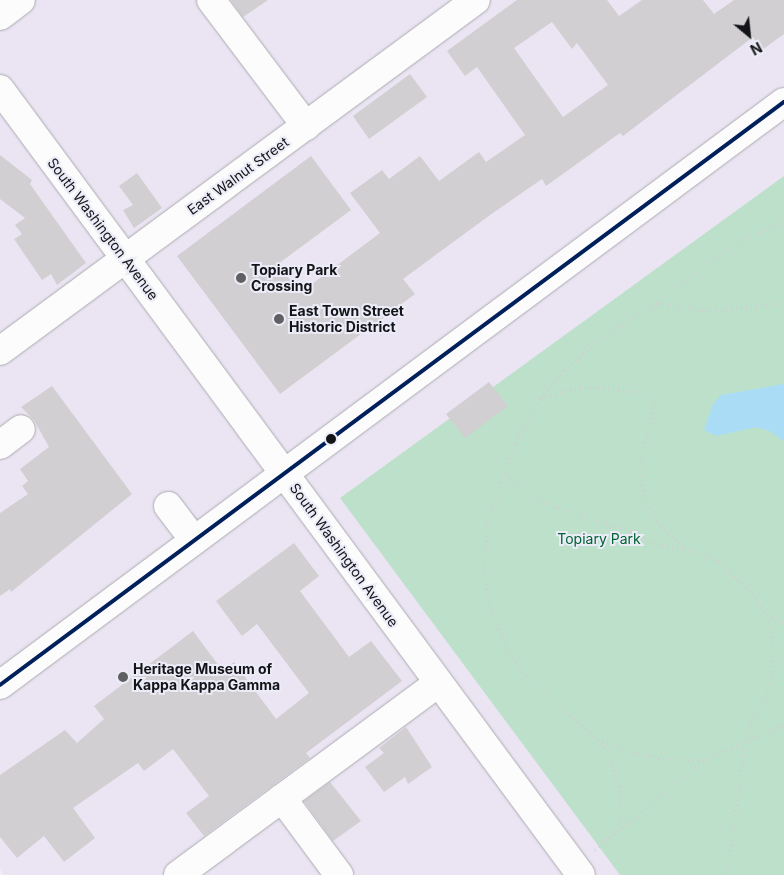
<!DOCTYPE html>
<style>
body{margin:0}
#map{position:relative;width:784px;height:875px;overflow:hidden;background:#eeeef4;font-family:Inter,sans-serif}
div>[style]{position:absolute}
.commercial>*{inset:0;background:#ebe5f3}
.green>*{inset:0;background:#bce0ca}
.water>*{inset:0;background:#aaddf5}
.building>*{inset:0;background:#d1cfd1}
.path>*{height:3px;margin-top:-1.5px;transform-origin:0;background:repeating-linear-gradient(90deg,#cecfd0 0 1px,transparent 0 5px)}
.roads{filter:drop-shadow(0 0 1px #ababb0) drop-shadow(0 0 1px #ababb0)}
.minor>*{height:28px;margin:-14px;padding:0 14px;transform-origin:14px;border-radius:14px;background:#fcfcfd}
.major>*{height:28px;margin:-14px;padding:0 14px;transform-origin:14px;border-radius:14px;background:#fcfcfd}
.bus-1>*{height:4px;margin:-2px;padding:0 2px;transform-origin:2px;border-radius:2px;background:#00205b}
.dots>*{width:14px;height:14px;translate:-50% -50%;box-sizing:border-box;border:2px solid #ebecf7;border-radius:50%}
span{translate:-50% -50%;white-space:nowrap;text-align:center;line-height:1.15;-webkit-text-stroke:4px #ebecf7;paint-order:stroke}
.street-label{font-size:14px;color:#131417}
.poi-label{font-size:14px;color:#131417;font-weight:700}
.left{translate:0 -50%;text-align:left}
.park-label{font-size:14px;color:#006132}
.north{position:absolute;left:724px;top:10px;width:50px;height:50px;-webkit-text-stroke:4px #ebecf7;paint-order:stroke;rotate:152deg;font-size:14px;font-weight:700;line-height:20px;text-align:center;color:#131417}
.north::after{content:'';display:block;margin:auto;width:18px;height:22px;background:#131417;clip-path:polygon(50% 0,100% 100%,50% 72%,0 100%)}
</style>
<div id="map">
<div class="commercial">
<i style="clip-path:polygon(0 0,784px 0,784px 875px,4px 875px,0 869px)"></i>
</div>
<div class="green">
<i style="clip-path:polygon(784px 176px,784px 875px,620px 875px,340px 498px)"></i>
</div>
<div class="water">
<i style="clip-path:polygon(784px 384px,784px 441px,771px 432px,757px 427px,716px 436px,704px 430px,713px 404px,721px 395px)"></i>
</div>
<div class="building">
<i style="clip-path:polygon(231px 0,268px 0,243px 17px)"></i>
<i style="clip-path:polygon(evenodd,517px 0,607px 0,619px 16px,642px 0,703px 0,714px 14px,734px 0,784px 0,784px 34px,762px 50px,753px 37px,623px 136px,620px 133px,546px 186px,542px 179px,490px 215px,403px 279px,415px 294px,280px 394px,177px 256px,311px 156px,351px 210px,278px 264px,300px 293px,380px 233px,350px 193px,382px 170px,389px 179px,420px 156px,439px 181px,479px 152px,486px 162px,525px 135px,477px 67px,465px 76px,447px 51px,517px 0,552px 22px,572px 49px,577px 43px,608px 85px,563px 117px,514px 48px,552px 22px)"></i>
<i style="clip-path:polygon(410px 74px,427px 97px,369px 139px,353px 116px)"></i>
<i style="clip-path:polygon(0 155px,32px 180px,30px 184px,86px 263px,57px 285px,51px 274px,42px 280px,14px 239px,22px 234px,15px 225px,25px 218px,0 199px)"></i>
<i style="clip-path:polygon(137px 173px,162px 208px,134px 228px,123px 210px,133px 205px,119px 186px)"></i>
<i style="clip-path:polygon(489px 382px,508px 406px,465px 438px,446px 414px)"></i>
<i style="clip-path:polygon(52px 386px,132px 494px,11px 592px,10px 589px,0 596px,0 513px,28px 494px,22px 486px,28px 481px,20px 469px,49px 447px,34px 420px,21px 407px)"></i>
<i style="clip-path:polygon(294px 543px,319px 576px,300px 591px,349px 657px,371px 641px,402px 681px,306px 753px,310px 758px,204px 836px,186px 813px,209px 796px,173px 749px,144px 771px,138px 763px,73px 808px,95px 838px,64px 862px,44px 836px,17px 858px,0 837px,0 775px,65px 730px,77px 743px,104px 719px,94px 706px,193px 631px,222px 670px,234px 662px,276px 719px,309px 693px,257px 624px,242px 636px,216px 601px)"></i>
<i style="clip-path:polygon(406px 727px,432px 767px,408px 784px,405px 777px,384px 792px,365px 767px,384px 753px,379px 748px)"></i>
<i style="clip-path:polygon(330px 782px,361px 821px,333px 841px,304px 801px)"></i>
</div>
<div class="path">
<i style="left:658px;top:303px;width:49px;rotate:9.5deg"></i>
<i style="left:706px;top:311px;width:78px;rotate:-5.9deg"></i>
<i style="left:541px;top:398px;width:25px;rotate:-18deg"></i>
<i style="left:565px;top:390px;width:28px;rotate:-6deg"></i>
<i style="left:593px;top:387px;width:50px;rotate:5.7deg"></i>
<i style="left:643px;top:392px;width:10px;rotate:24deg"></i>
<i style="left:652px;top:396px;width:8px;rotate:67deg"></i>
<i style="left:655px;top:403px;width:64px;rotate:103.6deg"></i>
<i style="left:640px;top:465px;width:33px;rotate:83deg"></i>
<i style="left:644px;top:498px;width:27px;rotate:62deg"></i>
<i style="left:657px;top:522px;width:39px;rotate:44deg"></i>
<i style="left:505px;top:474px;width:49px;rotate:36.6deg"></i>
<i style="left:544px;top:503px;width:91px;rotate:17.8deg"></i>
<i style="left:631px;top:531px;width:29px;rotate:27deg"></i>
<i style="left:657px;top:544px;width:28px;rotate:10deg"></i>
<i style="left:685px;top:549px;width:37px;rotate:20deg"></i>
<i style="left:720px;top:562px;width:30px;rotate:44deg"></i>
<i style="left:742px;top:583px;width:40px;rotate:51deg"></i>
<i style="left:767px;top:614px;width:20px;rotate:30deg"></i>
<i style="left:598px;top:739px;width:15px;rotate:53deg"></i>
<i style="left:607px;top:751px;width:27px;rotate:70deg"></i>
<i style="left:616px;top:776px;width:22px;rotate:77deg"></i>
<i style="left:621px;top:797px;width:30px;rotate:92deg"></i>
<i style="left:704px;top:760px;width:40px;rotate:-178.6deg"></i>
<i style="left:664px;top:759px;width:39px;rotate:-168deg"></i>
<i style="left:626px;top:751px;width:31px;rotate:-158deg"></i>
<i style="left:597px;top:739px;width:102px;rotate:-138.2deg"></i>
<i style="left:521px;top:671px;width:32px;rotate:-120deg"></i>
<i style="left:505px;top:643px;width:42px;rotate:-112.3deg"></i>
<i style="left:489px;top:604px;width:38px;rotate:-97deg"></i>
<i style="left:484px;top:566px;width:41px;rotate:-85.8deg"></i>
<i style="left:487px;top:525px;width:87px;rotate:-71.1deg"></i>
<i style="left:515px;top:443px;width:52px;rotate:-60deg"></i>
<i style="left:541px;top:398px;width:36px;rotate:-51deg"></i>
<i style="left:564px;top:370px;width:49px;rotate:-40.9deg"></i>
<i style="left:601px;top:338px;width:66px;rotate:-32deg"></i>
<i style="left:657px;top:303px;width:100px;rotate:-36.9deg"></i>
<i style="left:737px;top:243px;width:51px;rotate:-24.1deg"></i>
<i style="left:595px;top:850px;width:141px;rotate:-39.5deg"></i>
<i style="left:704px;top:760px;width:88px;rotate:-24.2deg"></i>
<i style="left:727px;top:875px;width:134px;rotate:-82.3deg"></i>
<i style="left:745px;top:742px;width:20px;rotate:-72deg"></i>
<i style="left:751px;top:723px;width:24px;rotate:-57deg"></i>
<i style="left:764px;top:703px;width:33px;rotate:-74deg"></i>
<i style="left:773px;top:671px;width:29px;rotate:-90deg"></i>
<i style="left:773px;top:642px;width:28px;rotate:-103deg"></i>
</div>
<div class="roads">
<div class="minor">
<i style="left:211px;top:0;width:158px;rotate:53deg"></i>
<i style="left:0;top:89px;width:977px;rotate:53.53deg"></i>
<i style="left:0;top:351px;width:591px;rotate:-36.4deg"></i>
<i style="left:0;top:445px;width:26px;rotate:-37deg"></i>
<i style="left:168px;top:506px;width:43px;rotate:52.6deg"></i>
<i style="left:0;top:685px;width:977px;rotate:-36.64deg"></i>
<i style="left:282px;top:798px;width:96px;rotate:53.5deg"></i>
<i style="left:178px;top:875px;width:323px;rotate:-36.4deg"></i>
</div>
<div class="major">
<i style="left:0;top:16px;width:26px;rotate:-37deg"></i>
</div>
</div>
<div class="bus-1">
<i style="left:0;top:685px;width:977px;rotate:-36.64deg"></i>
</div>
<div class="dots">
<i style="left:241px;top:278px;background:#606064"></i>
<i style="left:279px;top:319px;background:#606064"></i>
<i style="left:331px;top:439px;background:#131417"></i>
<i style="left:123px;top:677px;background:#606064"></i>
</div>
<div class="street-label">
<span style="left:238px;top:176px;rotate:-36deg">East Walnut Street</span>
<span style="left:103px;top:229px;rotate:53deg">South Washington Avenue</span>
<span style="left:344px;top:555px;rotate:54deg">South Washington Avenue</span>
</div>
<div class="poi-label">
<span class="left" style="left:251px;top:278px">Topiary Park<br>Crossing</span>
<span class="left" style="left:289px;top:319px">East Town Street<br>Historic District</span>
<span class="left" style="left:133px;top:677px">Heritage Museum of<br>Kappa Kappa Gamma</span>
</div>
<div class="park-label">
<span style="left:599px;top:539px">Topiary Park</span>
</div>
<div class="north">N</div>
</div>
